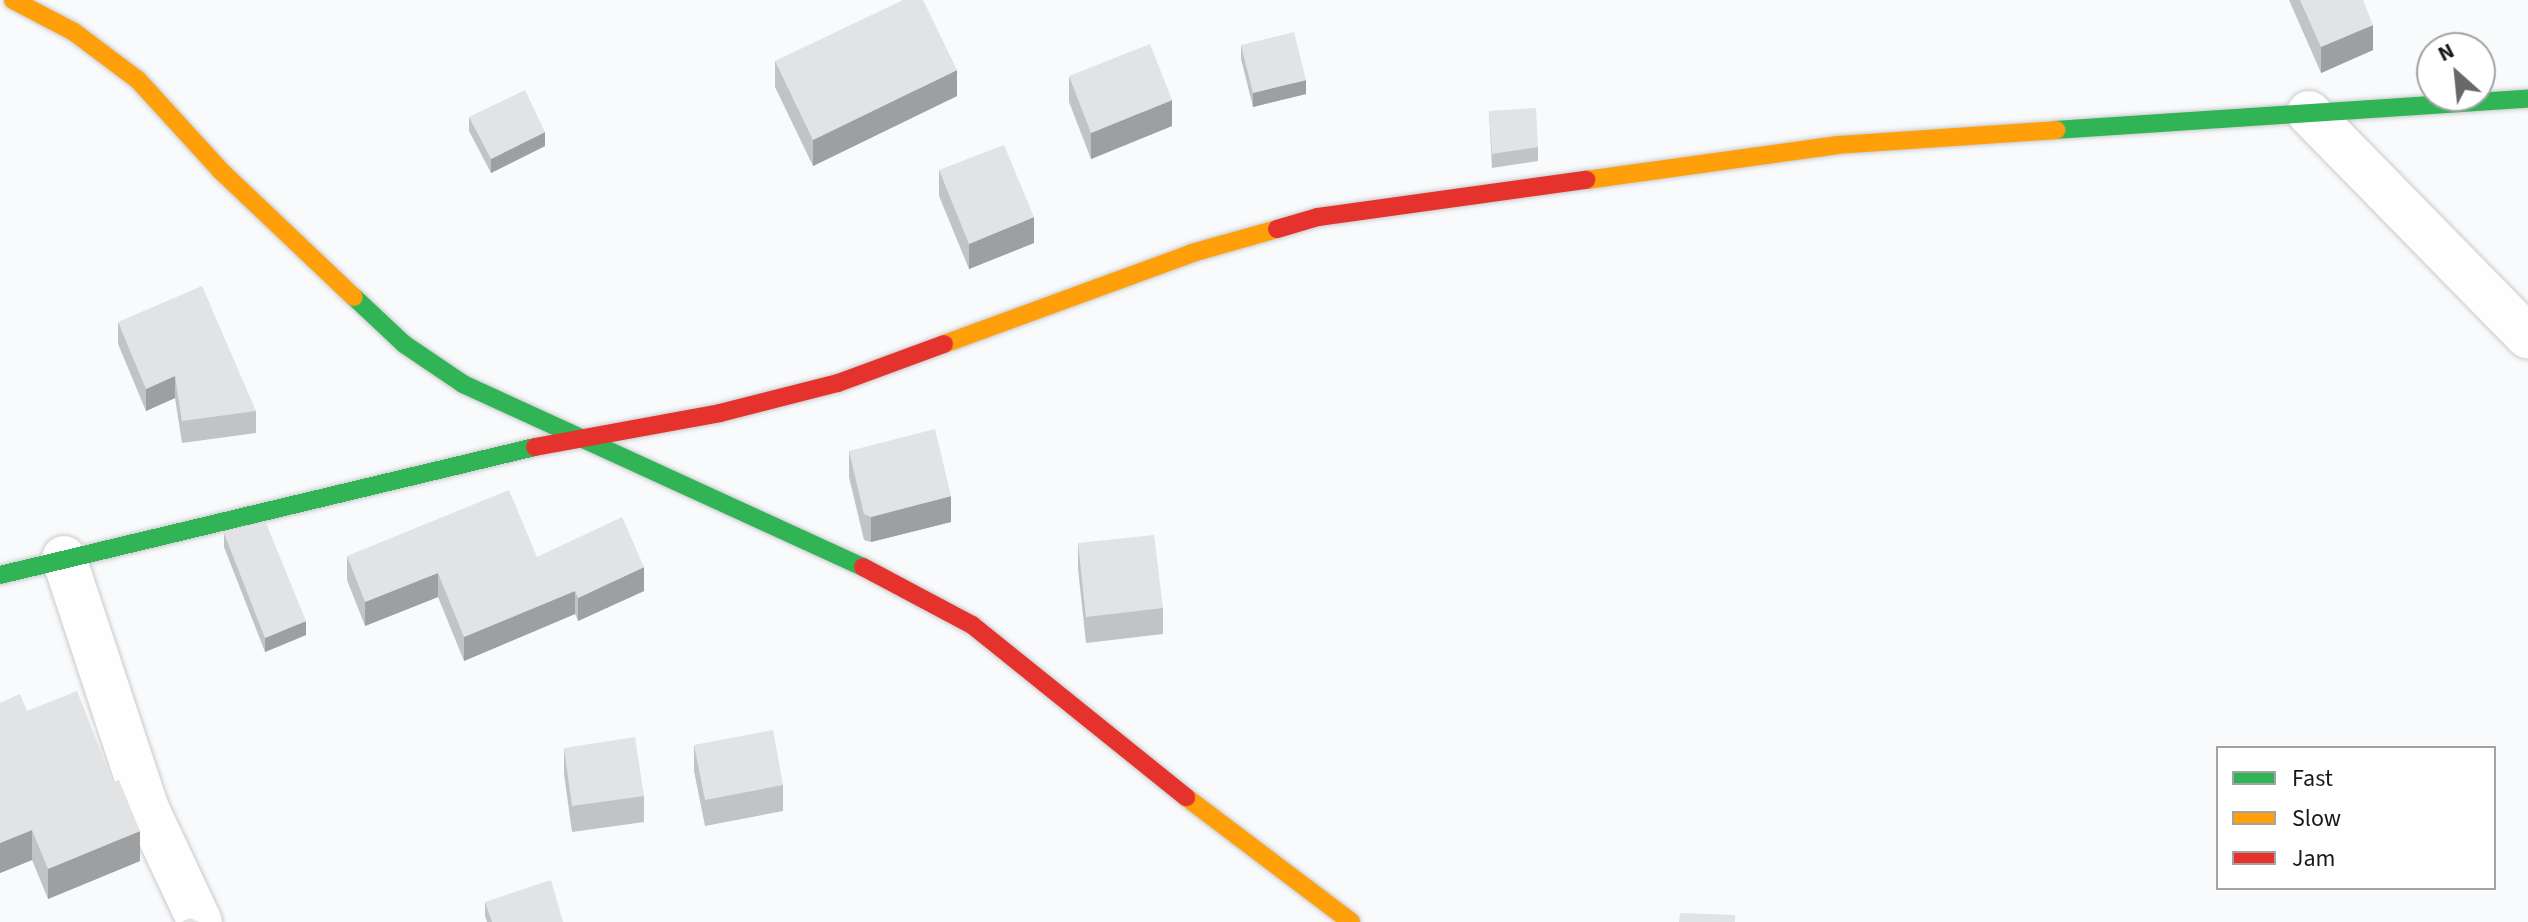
<!DOCTYPE html>
<style>
body{margin:0}
#map{position:relative;width:2528px;height:922px;overflow:hidden;background:#f9fafc;font-family:"Source Sans 3",sans-serif}
div>[style]{position:absolute}
.roads{filter:drop-shadow(0 0 2px #c9cacb) drop-shadow(0 0 2px #c9cacb)}
.street>*{height:44px;margin:-22px;padding:0 22px;transform-origin:22px;border-radius:22px;background:#fefeff}
.fast>*{height:18px;margin:-9px;padding:0 9px;transform-origin:9px;border-radius:9px;background:#30b455}
.slow>*{height:18px;margin:-9px;padding:0 9px;transform-origin:9px;border-radius:9px;background:#ff9f0a}
.jam>*{height:18px;margin:-9px;padding:0 9px;transform-origin:9px;border-radius:9px;background:#e5322d}
.wall>*{inset:0;background:#c2c3c4}
.shaded-wall>*{inset:0;background:#9e9fa0}
.building>*{inset:0;background:#e2e3e4}
span{translate:-50% -50%;white-space:nowrap;text-align:center;line-height:1.15;-webkit-text-stroke:8px #fff;paint-order:stroke}
.legend{position:absolute;left:2216px;top:746px;width:280px;height:144px;box-sizing:border-box;background:#fff;border:2px solid #a3a3a3;margin:0;padding:10px 14px;list-style:none;font-size:24px;color:#18191a}
.legend li{display:flex;align-items:center;gap:16px;height:40px}
.legend b{width:40px;border:2px solid #a3a3a3}
.north{position:absolute;left:2416px;top:32px;width:80px;height:80px;box-sizing:border-box;background:#fff;border:2px solid #a3a3a3;border-radius:50%;rotate:333deg;font-size:22px;font-weight:700;line-height:32px;text-align:center;color:#18191a}
.north::after{content:'';display:block;margin:auto;width:28px;height:36px;background:#676869;clip-path:polygon(50% 0,100% 100%,50% 72%,0 100%)}
</style>
<div id="map">
<div class="roads">
<div class="street">
<i style="left:2309px;top:113px;width:313px;rotate:45.6deg"></i>
<i style="left:64px;top:558px;width:264px;rotate:71.7deg"></i>
<i style="left:147px;top:809px;width:125px;rotate:64.9deg"></i>
</div>
<div class="fast">
<i style="left:2056px;top:130px;width:473px;rotate:-3.8deg"></i>
<i style="left:354px;top:297px;width:69px;rotate:43.2deg"></i>
<i style="left:404px;top:344px;width:71px;rotate:34.1deg"></i>
<i style="left:463px;top:384px;width:440px;rotate:24.6deg"></i>
<i style="left:0;top:575px;width:550px;rotate:-13.46deg"></i>
</div>
<div class="slow">
<i style="left:13px;top:0;width:69px;rotate:27.7deg"></i>
<i style="left:74px;top:32px;width:80px;rotate:36.9deg"></i>
<i style="left:138px;top:80px;width:123px;rotate:47.6deg"></i>
<i style="left:221px;top:171px;width:183px;rotate:43.5deg"></i>
<i style="left:1586px;top:180px;width:253px;rotate:-7.9deg"></i>
<i style="left:1837px;top:145px;width:220px;rotate:-3.9deg"></i>
<i style="left:944px;top:344px;width:264px;rotate:-20.1deg"></i>
<i style="left:1192px;top:253px;width:88px;rotate:-15.8deg"></i>
<i style="left:1186px;top:797px;width:207px;rotate:37.1deg"></i>
</div>
<div class="jam">
<i style="left:1277px;top:229px;width:43px;rotate:-16.3deg"></i>
<i style="left:1318px;top:217px;width:271px;rotate:-7.9deg"></i>
<i style="left:535px;top:447px;width:188px;rotate:-10.4deg"></i>
<i style="left:720px;top:413px;width:122px;rotate:-14.3deg"></i>
<i style="left:838px;top:383px;width:113px;rotate:-20.2deg"></i>
<i style="left:863px;top:567px;width:123px;rotate:28deg"></i>
<i style="left:972px;top:625px;width:275px;rotate:38.8deg"></i>
</div>
</div>
<div class="wall">
<i style="clip-path:polygon(2289px 0,2363px 0,2373px 50px,2321px 73px)"></i>
<i style="clip-path:polygon(1241px 45px,1306px 94px,1253px 107px,1241px 59px)"></i>
<i style="clip-path:polygon(775px 61px,957px 96px,813px 166px,775px 87px)"></i>
<i style="clip-path:polygon(1069px 76px,1172px 126px,1091px 159px,1069px 102px)"></i>
<i style="clip-path:polygon(1489px 111px,1538px 147px,1538px 161px,1492px 168px)"></i>
<i style="clip-path:polygon(469px 117px,545px 146px,491px 173px,469px 131px)"></i>
<i style="clip-path:polygon(939px 170px,1034px 243px,969px 269px,939px 196px)"></i>
<i style="clip-path:polygon(118px 322px,256px 411px,256px 433px,182px 443px,175px 398px,146px 411px,118px 344px)"></i>
<i style="clip-path:polygon(849px 451px,951px 522px,871px 542px,864px 540px,849px 477px)"></i>
<i style="clip-path:polygon(224px 533px,306px 635px,265px 652px,224px 547px)"></i>
<i style="clip-path:polygon(1078px 543px,1163px 608px,1163px 634px,1086px 643px,1078px 569px)"></i>
<i style="clip-path:polygon(347px 556px,537px 557px,644px 591px,578px 621px,575px 614px,464px 661px,438px 597px,365px 626px,347px 580px)"></i>
<i style="clip-path:polygon(0 703px,27px 711px,140px 861px,48px 899px,32px 860px,0 873px)"></i>
<i style="clip-path:polygon(694px 745px,783px 785px,783px 811px,705px 826px,694px 771px)"></i>
<i style="clip-path:polygon(564px 748px,644px 796px,644px 822px,572px 832px,564px 774px)"></i>
<i style="clip-path:polygon(485px 902px,563px 922px,487px 922px,485px 916px)"></i>
</div>
<div class="shaded-wall">
<i style="clip-path:polygon(2373px 25px,2373px 50px,2321px 73px,2321px 47px)"></i>
<i style="clip-path:polygon(957px 70px,957px 96px,813px 166px,813px 140px)"></i>
<i style="clip-path:polygon(1306px 80px,1306px 94px,1253px 107px,1253px 93px)"></i>
<i style="clip-path:polygon(1172px 100px,1172px 126px,1091px 159px,1091px 133px)"></i>
<i style="clip-path:polygon(545px 132px,545px 146px,491px 173px,491px 159px)"></i>
<i style="clip-path:polygon(1034px 217px,1034px 243px,969px 269px,969px 244px)"></i>
<i style="clip-path:polygon(175px 376px,175px 398px,146px 411px,146px 389px)"></i>
<i style="clip-path:polygon(951px 496px,951px 522px,871px 542px,871px 517px)"></i>
<i style="clip-path:polygon(644px 567px,644px 591px,578px 621px,578px 598px)"></i>
<i style="clip-path:polygon(438px 573px,438px 597px,365px 626px,365px 602px)"></i>
<i style="clip-path:polygon(575px 591px,575px 614px,464px 661px,464px 637px)"></i>
<i style="clip-path:polygon(306px 621px,306px 635px,265px 652px,265px 638px)"></i>
<i style="clip-path:polygon(32px 830px,32px 860px,0 873px,0 843px)"></i>
<i style="clip-path:polygon(140px 831px,140px 861px,48px 899px,48px 869px)"></i>
</div>
<div class="building">
<i style="clip-path:polygon(903px 0,923px 0,957px 70px,813px 140px,775px 61px)"></i>
<i style="clip-path:polygon(2300px 0,2363px 0,2373px 25px,2321px 47px)"></i>
<i style="clip-path:polygon(1294px 32px,1306px 80px,1253px 93px,1241px 45px)"></i>
<i style="clip-path:polygon(1150px 44px,1172px 100px,1091px 133px,1069px 76px)"></i>
<i style="clip-path:polygon(525px 90px,545px 132px,491px 159px,469px 117px)"></i>
<i style="clip-path:polygon(1536px 108px,1538px 147px,1492px 154px,1489px 111px)"></i>
<i style="clip-path:polygon(1004px 145px,1034px 217px,969px 244px,939px 170px)"></i>
<i style="clip-path:polygon(202px 286px,256px 411px,182px 421px,175px 376px,146px 389px,118px 322px)"></i>
<i style="clip-path:polygon(935px 429px,951px 496px,871px 517px,864px 514px,849px 451px)"></i>
<i style="clip-path:polygon(509px 490px,537px 557px,622px 517px,644px 567px,578px 598px,575px 591px,464px 637px,438px 573px,365px 602px,347px 556px)"></i>
<i style="clip-path:polygon(266px 523px,306px 621px,265px 638px,224px 533px)"></i>
<i style="clip-path:polygon(1154px 535px,1163px 608px,1086px 617px,1078px 543px)"></i>
<i style="clip-path:polygon(77px 691px,113px 782px,119px 780px,140px 831px,48px 869px,32px 830px,0 843px,0 703px,20px 694px,27px 711px)"></i>
<i style="clip-path:polygon(773px 730px,783px 785px,705px 800px,694px 745px)"></i>
<i style="clip-path:polygon(635px 737px,644px 796px,572px 806px,564px 748px)"></i>
<i style="clip-path:polygon(551px 880px,563px 922px,492px 922px,485px 902px)"></i>
<i style="clip-path:polygon(1680px 913px,1735px 915px,1735px 922px,1679px 922px)"></i>
<i style="clip-path:polygon(190px 918px,199px 922px,181px 922px)"></i>
</div>
<ul class="legend">
<li><b style="height:10px;background:#30b455"></b>Fast</li>
<li><b style="height:10px;background:#ff9f0a"></b>Slow</li>
<li><b style="height:10px;background:#e5322d"></b>Jam</li>
</ul>
<div class="north">N</div>
</div>
